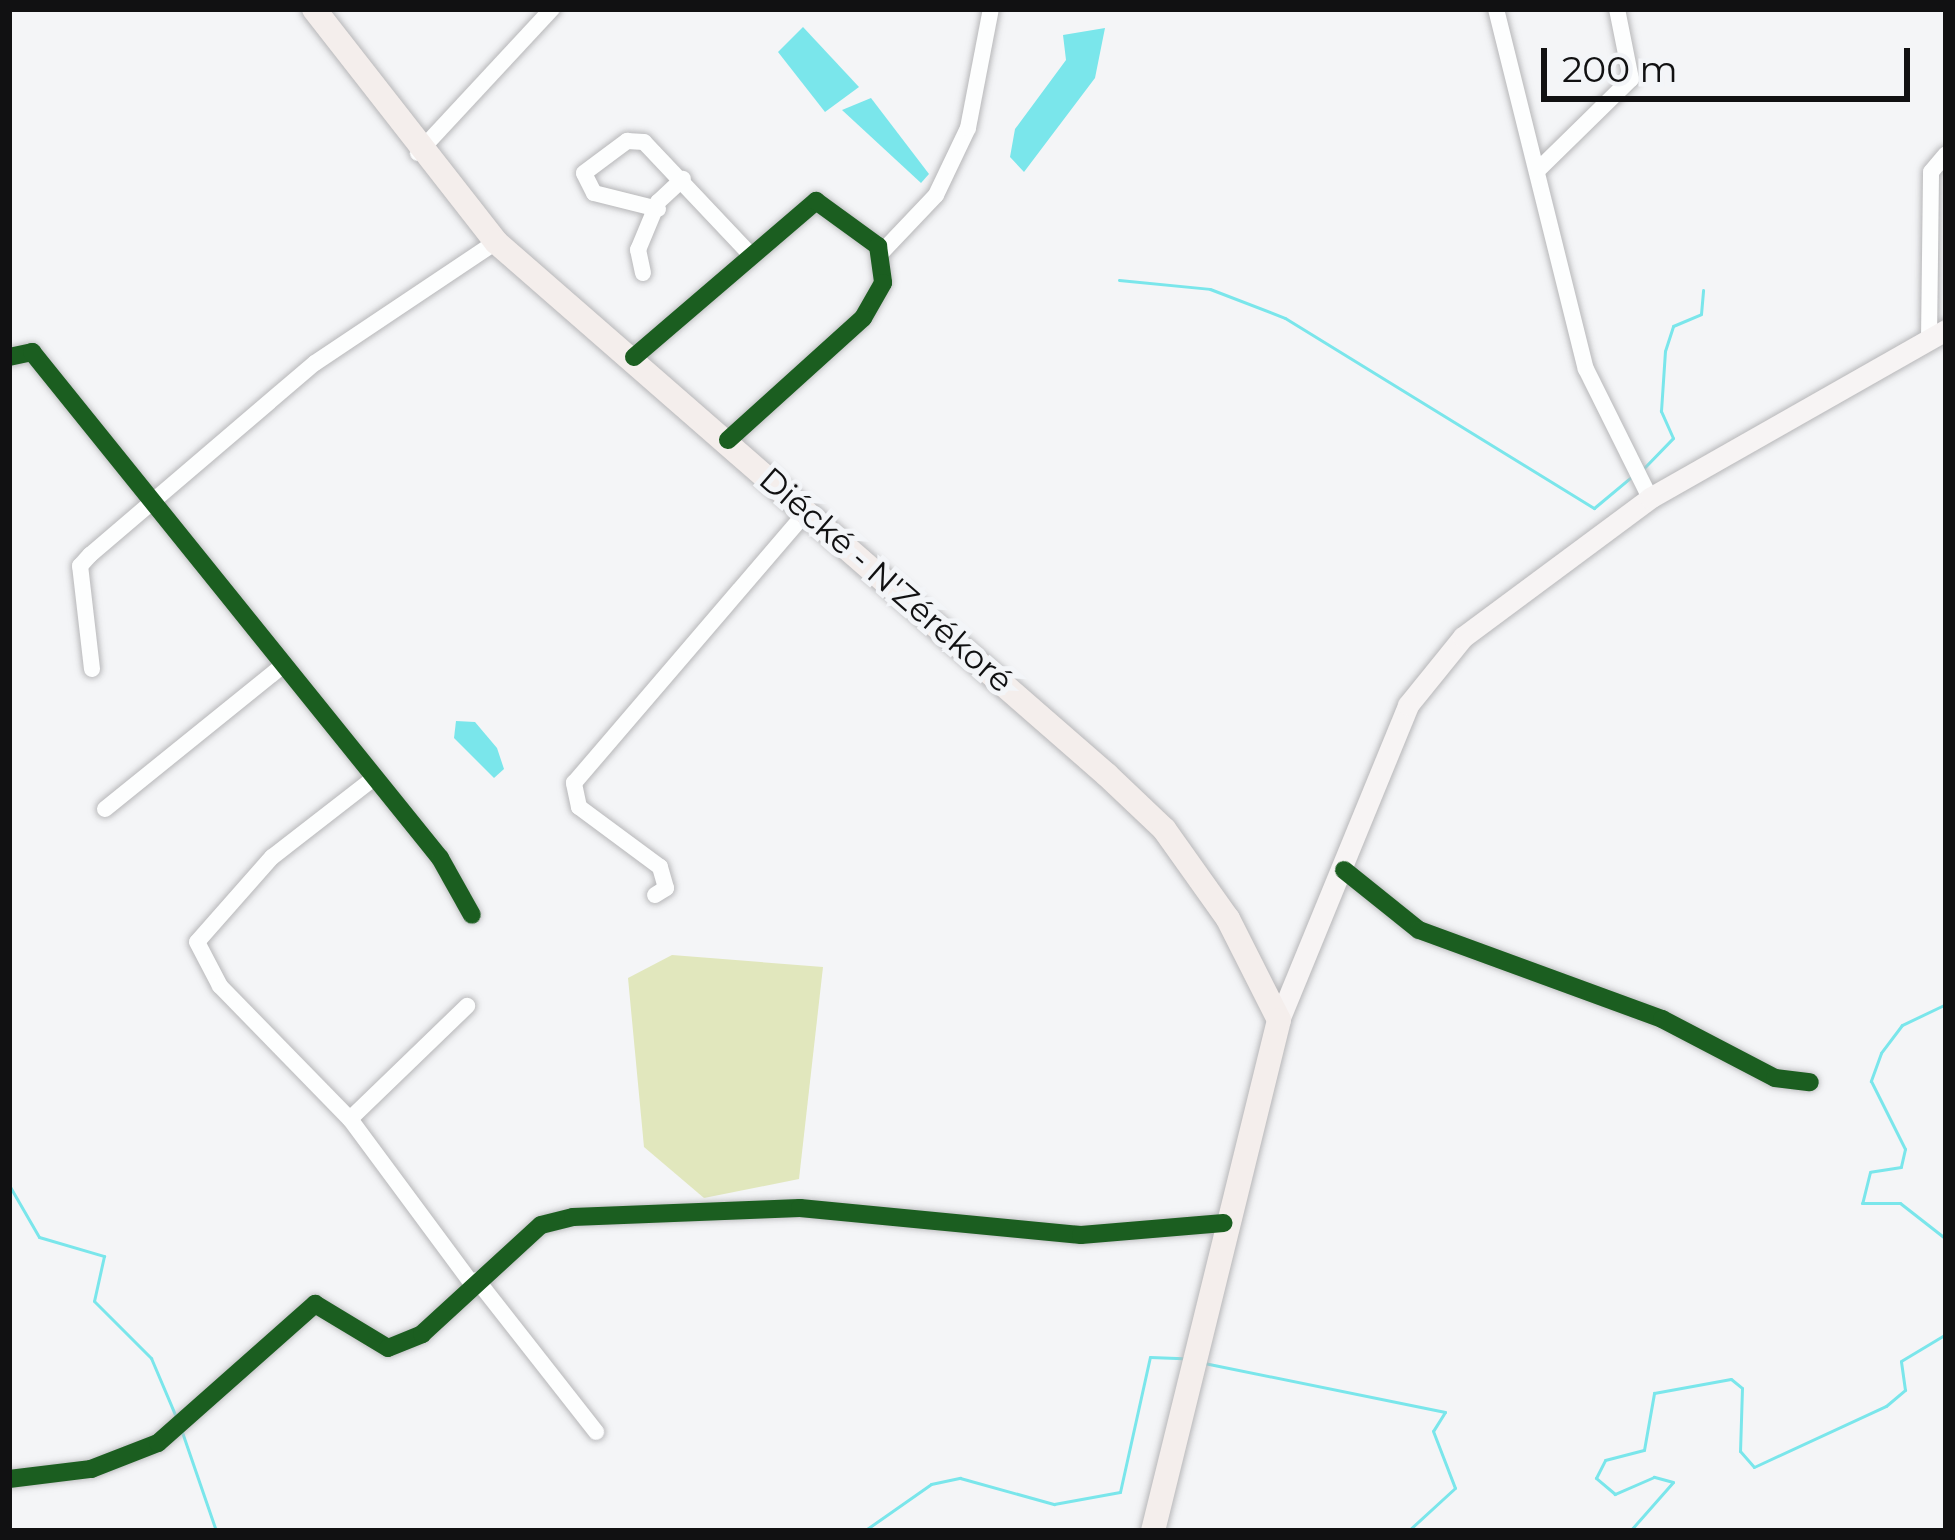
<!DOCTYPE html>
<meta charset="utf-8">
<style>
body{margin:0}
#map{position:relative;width:1955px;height:1540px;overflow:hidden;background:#f4f5f7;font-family:Montserrat,sans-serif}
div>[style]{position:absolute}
.green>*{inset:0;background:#e1e7bd}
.water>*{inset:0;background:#7ae6eb}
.stream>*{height:3px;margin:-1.5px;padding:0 1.5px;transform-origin:1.5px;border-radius:1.5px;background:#7ae6eb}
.roads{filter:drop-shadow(0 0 3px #b7b7b9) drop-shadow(0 0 3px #b7b7b9)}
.minor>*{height:16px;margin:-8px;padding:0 8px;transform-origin:8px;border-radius:8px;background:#fdfefe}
.major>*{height:21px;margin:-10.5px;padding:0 10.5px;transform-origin:10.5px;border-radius:10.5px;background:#f7f4f4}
.highway>*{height:24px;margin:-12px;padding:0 12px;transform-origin:12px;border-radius:12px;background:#f4eeec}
.cycleway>*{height:18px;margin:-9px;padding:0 9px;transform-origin:9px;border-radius:9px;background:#1b5e20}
span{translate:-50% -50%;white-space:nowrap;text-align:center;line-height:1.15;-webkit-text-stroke:10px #f3f5f8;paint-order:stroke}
.street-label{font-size:33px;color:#111112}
.frame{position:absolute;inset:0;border:12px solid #111112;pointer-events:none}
.scale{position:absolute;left:1541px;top:48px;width:369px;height:54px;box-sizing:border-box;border:6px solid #111112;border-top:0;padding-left:15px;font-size:36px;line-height:42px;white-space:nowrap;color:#111112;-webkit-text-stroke:9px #f3f5f8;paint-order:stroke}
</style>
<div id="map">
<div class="green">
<i style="clip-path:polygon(672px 955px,823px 967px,799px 1179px,704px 1198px,644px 1147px,628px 978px)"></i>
</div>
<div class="water">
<i style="clip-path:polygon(803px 27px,859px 87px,825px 112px,778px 52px)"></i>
<i style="clip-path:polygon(1105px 28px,1095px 78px,1024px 172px,1010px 157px,1015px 129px,1066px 60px,1063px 35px)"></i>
<i style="clip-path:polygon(871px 98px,929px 174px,921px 183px,842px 110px)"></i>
<i style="clip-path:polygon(456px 721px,475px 722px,497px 748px,504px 769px,494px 778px,454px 738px)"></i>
</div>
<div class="stream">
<i style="left:1119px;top:280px;width:91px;rotate:5.6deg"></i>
<i style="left:1210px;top:289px;width:80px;rotate:21.1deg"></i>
<i style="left:1285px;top:318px;width:363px;rotate:31.6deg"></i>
<i style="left:1594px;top:508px;width:47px;rotate:-39.8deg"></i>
<i style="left:1643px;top:469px;width:43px;rotate:-45.9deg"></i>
<i style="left:1673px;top:438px;width:30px;rotate:-114deg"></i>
<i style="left:1661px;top:411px;width:60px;rotate:-86.2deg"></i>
<i style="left:1665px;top:351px;width:26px;rotate:-72deg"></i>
<i style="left:1673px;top:326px;width:30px;rotate:-23deg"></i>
<i style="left:1701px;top:314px;width:24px;rotate:-85deg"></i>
<i style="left:1946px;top:1004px;width:49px;rotate:154.5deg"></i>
<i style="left:1902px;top:1025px;width:35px;rotate:127deg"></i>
<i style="left:1881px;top:1053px;width:30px;rotate:110deg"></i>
<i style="left:1871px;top:1081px;width:76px;rotate:63.4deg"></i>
<i style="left:1905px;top:1149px;width:18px;rotate:103deg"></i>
<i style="left:1901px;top:1167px;width:31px;rotate:171deg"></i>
<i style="left:1870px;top:1172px;width:32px;rotate:104deg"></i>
<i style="left:1862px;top:1203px;width:38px"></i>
<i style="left:1900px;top:1203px;width:58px;rotate:38deg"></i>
<i style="left:9px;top:1185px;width:60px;rotate:60deg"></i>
<i style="left:39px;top:1237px;width:68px;rotate:16.3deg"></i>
<i style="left:104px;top:1256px;width:46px;rotate:102.5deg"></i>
<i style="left:94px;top:1301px;width:81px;rotate:45deg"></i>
<i style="left:151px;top:1358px;width:64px;rotate:67deg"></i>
<i style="left:1204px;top:1363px;width:246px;rotate:11.5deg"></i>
<i style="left:1445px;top:1412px;width:22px;rotate:122deg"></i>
<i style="left:1433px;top:1431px;width:61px;rotate:68.9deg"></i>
<i style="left:1455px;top:1488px;width:64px;rotate:137.5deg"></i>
<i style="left:182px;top:1432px;width:105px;rotate:71deg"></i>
<i style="left:864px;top:1531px;width:82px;rotate:-35deg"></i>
<i style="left:931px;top:1484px;width:30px;rotate:-12deg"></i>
<i style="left:960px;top:1478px;width:98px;rotate:15.5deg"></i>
<i style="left:1054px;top:1504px;width:67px;rotate:-10.3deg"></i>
<i style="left:1120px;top:1492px;width:138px;rotate:-77.5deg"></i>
<i style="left:1150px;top:1357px;width:33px;rotate:2deg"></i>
<i style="left:1519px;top:1531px;width:13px"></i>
<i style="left:1630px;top:1531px;width:65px;rotate:-48.7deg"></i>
<i style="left:1673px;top:1482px;width:20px;rotate:-165deg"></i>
<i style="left:1654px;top:1477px;width:43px;rotate:156.4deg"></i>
<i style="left:1615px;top:1494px;width:25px;rotate:-140deg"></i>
<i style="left:1596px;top:1478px;width:20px;rotate:-63deg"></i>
<i style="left:1605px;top:1460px;width:40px;rotate:-14.4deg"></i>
<i style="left:1644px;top:1450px;width:58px;rotate:-80deg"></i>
<i style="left:1654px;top:1393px;width:78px;rotate:-10.3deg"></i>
<i style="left:1731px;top:1379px;width:14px;rotate:39deg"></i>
<i style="left:1742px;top:1388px;width:63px;rotate:91.8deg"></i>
<i style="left:1740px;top:1451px;width:21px;rotate:49deg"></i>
<i style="left:1754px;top:1467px;width:145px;rotate:-24.8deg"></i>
<i style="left:1886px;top:1406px;width:25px;rotate:-40deg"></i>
<i style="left:1905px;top:1390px;width:29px;rotate:-98deg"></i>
<i style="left:1901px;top:1361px;width:52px;rotate:-31deg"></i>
</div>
<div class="roads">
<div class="minor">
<i style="left:1496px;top:9px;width:371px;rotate:76deg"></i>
<i style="left:1586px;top:369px;width:144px;rotate:63.6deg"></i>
<i style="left:418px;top:153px;width:197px;rotate:-47.1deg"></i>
<i style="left:1538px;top:170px;width:130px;rotate:-44.4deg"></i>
<i style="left:1631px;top:79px;width:71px;rotate:-101.3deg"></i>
<i style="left:658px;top:209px;width:66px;rotate:-166deg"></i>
<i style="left:594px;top:193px;width:22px;rotate:-117deg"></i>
<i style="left:584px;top:173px;width:54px;rotate:-36.7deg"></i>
<i style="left:627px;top:141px;width:17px;rotate:3deg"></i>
<i style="left:644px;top:142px;width:153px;rotate:46.6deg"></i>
<i style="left:881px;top:253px;width:80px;rotate:-46.5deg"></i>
<i style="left:936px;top:195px;width:74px;rotate:-64.5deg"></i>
<i style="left:968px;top:128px;width:121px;rotate:-79.1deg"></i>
<i style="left:643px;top:273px;width:24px;rotate:-102deg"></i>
<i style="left:638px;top:250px;width:52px;rotate:-67.4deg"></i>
<i style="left:658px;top:202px;width:34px;rotate:-43deg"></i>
<i style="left:1929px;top:339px;width:167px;rotate:-89.3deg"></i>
<i style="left:1931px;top:172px;width:23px;rotate:-50deg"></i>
<i style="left:9px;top:357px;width:24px;rotate:-12deg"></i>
<i style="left:32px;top:352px;width:650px;rotate:51.12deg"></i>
<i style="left:440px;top:858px;width:65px;rotate:60.7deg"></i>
<i style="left:634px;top:357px;width:240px;rotate:-40.6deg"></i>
<i style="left:816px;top:201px;width:77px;rotate:36deg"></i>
<i style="left:878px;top:246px;width:37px;rotate:82deg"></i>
<i style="left:883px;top:283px;width:40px;rotate:119.7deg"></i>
<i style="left:863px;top:318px;width:182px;rotate:137.9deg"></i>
<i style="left:92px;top:669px;width:104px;rotate:-96.6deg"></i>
<i style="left:80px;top:566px;width:15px;rotate:-48deg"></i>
<i style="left:90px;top:555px;width:296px;rotate:-40.5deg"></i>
<i style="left:315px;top:363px;width:218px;rotate:-33.8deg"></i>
<i style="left:374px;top:778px;width:129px;rotate:142.2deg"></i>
<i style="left:272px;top:857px;width:113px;rotate:131.4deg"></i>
<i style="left:197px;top:942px;width:50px;rotate:62.4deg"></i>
<i style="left:220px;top:986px;width:186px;rotate:45.7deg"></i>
<i style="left:350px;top:1119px;width:205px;rotate:53.5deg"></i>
<i style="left:105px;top:809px;width:226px;rotate:-38.9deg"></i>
<i style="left:1344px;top:870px;width:96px;rotate:38.7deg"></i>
<i style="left:1419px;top:930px;width:259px;rotate:20.1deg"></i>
<i style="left:1662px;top:1019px;width:127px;rotate:27.6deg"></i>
<i style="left:1775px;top:1078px;width:35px;rotate:7deg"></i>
<i style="left:655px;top:895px;width:13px;rotate:-32deg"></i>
<i style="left:666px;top:888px;width:22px;rotate:-106deg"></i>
<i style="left:660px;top:867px;width:101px;rotate:-143.5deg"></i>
<i style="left:579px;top:807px;width:25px;rotate:-102deg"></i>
<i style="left:574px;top:783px;width:353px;rotate:-49.4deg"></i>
<i style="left:350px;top:1119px;width:163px;rotate:-44deg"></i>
<i style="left:477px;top:1280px;width:193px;rotate:51.9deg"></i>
<i style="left:9px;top:1479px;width:83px;rotate:-7deg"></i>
<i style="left:91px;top:1469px;width:72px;rotate:-21.2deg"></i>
<i style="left:158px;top:1443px;width:210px;rotate:-41.5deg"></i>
<i style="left:315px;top:1304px;width:85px;rotate:31.1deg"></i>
<i style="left:388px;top:1348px;width:37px;rotate:-22deg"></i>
<i style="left:422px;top:1334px;width:161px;rotate:-42.5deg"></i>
<i style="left:541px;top:1225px;width:33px;rotate:-14deg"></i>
<i style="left:573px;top:1217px;width:227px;rotate:-2.3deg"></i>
<i style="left:800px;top:1208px;width:282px;rotate:5.5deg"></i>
<i style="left:1081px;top:1235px;width:143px;rotate:-4.8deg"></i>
</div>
<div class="major">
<i style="left:1279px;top:1020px;width:340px;rotate:-67.7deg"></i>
<i style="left:1408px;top:705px;width:87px;rotate:-51deg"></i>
<i style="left:1463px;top:637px;width:233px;rotate:-36.6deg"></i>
<i style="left:1650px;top:498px;width:340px;rotate:-29.6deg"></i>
</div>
<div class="highway">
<i style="left:314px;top:9px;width:296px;rotate:52deg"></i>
<i style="left:496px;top:242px;width:811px;rotate:41.1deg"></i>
<i style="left:1107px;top:775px;width:79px;rotate:43.5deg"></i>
<i style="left:1164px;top:829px;width:110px;rotate:54.6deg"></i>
<i style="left:1228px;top:919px;width:113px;rotate:63.2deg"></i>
<i style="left:1279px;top:1020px;width:526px;rotate:103.85deg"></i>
</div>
</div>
<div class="cycleway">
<i style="left:9px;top:357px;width:24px;rotate:-12deg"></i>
<i style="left:32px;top:352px;width:650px;rotate:51.12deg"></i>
<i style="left:440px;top:858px;width:65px;rotate:60.7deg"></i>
<i style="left:634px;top:357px;width:240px;rotate:-40.6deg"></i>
<i style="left:816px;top:201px;width:77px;rotate:36deg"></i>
<i style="left:878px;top:246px;width:37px;rotate:82deg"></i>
<i style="left:883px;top:283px;width:40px;rotate:119.7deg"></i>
<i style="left:863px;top:318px;width:182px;rotate:137.9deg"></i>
<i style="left:1344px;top:870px;width:96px;rotate:38.7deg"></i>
<i style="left:1419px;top:930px;width:259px;rotate:20.1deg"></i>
<i style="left:1662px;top:1019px;width:127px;rotate:27.6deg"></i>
<i style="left:1775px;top:1078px;width:35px;rotate:7deg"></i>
<i style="left:9px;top:1479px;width:83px;rotate:-7deg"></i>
<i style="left:91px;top:1469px;width:72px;rotate:-21.2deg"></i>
<i style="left:158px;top:1443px;width:210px;rotate:-41.5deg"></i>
<i style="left:315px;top:1304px;width:85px;rotate:31.1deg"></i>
<i style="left:388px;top:1348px;width:37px;rotate:-22deg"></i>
<i style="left:422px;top:1334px;width:161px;rotate:-42.5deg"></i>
<i style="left:541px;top:1225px;width:33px;rotate:-14deg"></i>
<i style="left:573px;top:1217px;width:227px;rotate:-2.3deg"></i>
<i style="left:800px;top:1208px;width:282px;rotate:5.5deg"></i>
<i style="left:1081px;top:1235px;width:143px;rotate:-4.8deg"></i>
</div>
<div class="street-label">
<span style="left:886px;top:580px;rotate:41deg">Diécké - N'Zérékoré</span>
</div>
<div class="frame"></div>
<div class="scale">200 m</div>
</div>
